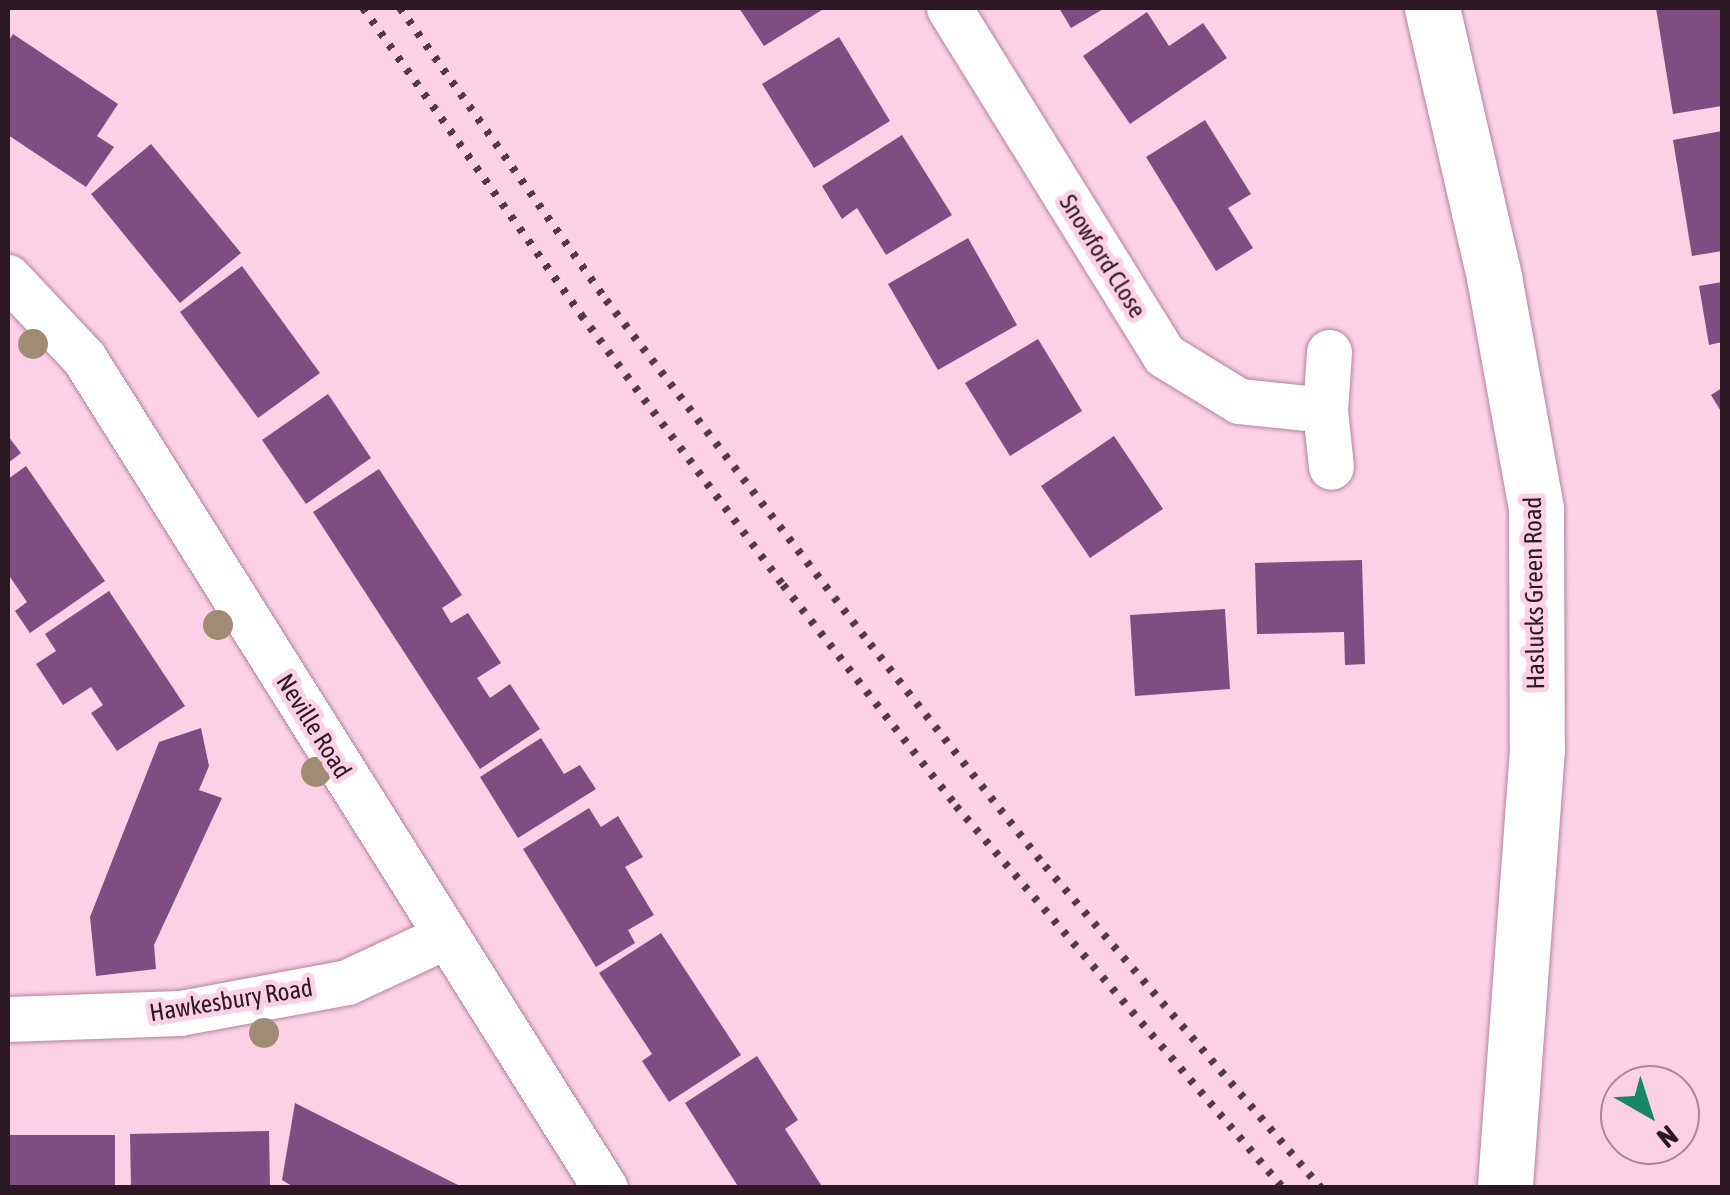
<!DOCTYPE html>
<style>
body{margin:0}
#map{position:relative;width:1730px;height:1195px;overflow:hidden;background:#fcd1e6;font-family:"Asap Condensed",sans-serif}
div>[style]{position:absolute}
.building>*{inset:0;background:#814c81}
.roads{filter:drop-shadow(0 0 2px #b4839c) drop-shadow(0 0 2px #b4839c)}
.minor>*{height:45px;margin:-22.5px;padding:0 22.5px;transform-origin:22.5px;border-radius:22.5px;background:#fff}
.tertiary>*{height:55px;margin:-27.5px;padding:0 27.5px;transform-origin:27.5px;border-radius:27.5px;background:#fff}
.rail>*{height:8px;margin-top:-4px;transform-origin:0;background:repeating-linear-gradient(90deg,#513a46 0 5px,transparent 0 15px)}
.trees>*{width:30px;height:30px;margin:-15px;border-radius:50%;background:#a08c74}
span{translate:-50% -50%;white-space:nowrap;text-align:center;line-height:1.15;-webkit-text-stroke:10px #fcd1e6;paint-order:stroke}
.street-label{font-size:25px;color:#2b1822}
.frame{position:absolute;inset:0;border:10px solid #2b1822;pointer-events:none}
.north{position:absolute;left:1600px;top:1065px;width:100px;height:100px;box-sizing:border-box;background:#fcd1e6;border:2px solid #a88798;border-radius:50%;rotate:141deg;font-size:28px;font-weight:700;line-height:40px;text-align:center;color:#2b1822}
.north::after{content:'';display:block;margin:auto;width:35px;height:45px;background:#178867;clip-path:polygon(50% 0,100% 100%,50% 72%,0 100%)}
</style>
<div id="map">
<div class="building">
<i style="clip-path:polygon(739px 8px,825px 8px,764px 46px)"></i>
<i style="clip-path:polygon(1059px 8px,1105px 8px,1071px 28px)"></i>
<i style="clip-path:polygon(1656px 8px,1722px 8px,1722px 106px,1673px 114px)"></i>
<i style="clip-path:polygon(1147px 12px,1169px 46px,1203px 23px,1227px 58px,1130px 124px,1083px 56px)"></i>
<i style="clip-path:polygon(13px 34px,118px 104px,97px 136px,114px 147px,86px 187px,8px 135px,8px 42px)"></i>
<i style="clip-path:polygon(839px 37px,890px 121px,814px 168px,762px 84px)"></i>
<i style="clip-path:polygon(1205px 120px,1251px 194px,1228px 208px,1253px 248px,1216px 271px,1146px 157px)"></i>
<i style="clip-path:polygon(1722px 131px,1722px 251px,1692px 256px,1673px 140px)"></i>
<i style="clip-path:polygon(902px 135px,952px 215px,886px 255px,857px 208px,842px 219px,822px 186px)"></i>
<i style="clip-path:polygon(151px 144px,241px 253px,180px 303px,91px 194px)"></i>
<i style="clip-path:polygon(968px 238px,1017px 325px,938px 370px,888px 284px)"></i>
<i style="clip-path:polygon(242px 266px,320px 373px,258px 418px,180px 312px)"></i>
<i style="clip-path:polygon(1722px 282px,1722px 342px,1709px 345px,1699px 286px)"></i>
<i style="clip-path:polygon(1038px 339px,1082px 411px,1010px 456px,965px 383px)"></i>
<i style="clip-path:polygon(1722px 388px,1722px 413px,1711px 395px)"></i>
<i style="clip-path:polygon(328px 394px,371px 458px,306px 504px,262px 440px)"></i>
<i style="clip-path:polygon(8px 436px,21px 453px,8px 463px)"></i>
<i style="clip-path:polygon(1114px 436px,1163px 509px,1090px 558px,1041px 486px)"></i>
<i style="clip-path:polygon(26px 466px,105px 581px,30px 633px,15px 611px,27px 602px,8px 574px,8px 479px)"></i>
<i style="clip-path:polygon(379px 469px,462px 595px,442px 608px,451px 623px,468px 613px,501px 663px,477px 678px,490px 698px,510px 684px,540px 729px,480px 769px,313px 512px)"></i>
<i style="clip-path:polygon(1362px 560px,1365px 664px,1345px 665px,1344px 632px,1257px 634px,1255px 563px)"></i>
<i style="clip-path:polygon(109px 591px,185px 706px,117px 751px,91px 713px,103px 705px,91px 687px,63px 705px,36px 664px,56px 651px,45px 634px)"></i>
<i style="clip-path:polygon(1225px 609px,1230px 689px,1135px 696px,1130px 615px)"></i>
<i style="clip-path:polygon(201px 728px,209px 766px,199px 790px,222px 798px,154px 945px,156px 969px,96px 976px,90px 917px,159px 742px)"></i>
<i style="clip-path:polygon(541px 738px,564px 774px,580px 765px,596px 789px,518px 838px,480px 777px)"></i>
<i style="clip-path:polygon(589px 808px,601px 827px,618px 816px,643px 857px,625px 867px,654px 915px,628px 930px,635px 943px,596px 967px,523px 849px)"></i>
<i style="clip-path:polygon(661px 933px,741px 1055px,669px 1102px,642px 1061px,652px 1054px,599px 973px)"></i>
<i style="clip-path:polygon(757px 1056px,798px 1120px,785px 1129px,823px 1188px,739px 1188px,685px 1103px)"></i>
<i style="clip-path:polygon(295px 1103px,458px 1185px,457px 1188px,295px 1188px,282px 1180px)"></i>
<i style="clip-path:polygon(269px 1131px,270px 1188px,131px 1188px,130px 1134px)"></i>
<i style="clip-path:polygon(8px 1135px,115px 1135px,115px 1188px,8px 1188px)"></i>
</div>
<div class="roads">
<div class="minor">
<i style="left:949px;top:8px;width:408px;rotate:58.2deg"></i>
<i style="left:1164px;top:355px;width:88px;rotate:31.5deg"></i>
<i style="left:1239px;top:401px;width:86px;rotate:6deg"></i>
<i style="left:8px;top:277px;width:111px;rotate:46.8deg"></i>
<i style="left:84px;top:358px;width:980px;rotate:57.88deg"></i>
<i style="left:1329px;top:352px;width:58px;rotate:93.9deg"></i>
<i style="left:1325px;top:410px;width:57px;rotate:84deg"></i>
<i style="left:8px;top:1019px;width:172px;rotate:-2deg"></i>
<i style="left:180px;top:1013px;width:170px;rotate:-10.5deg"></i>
<i style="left:347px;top:982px;width:107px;rotate:-24.9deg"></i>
</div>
<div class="tertiary">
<i style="left:1432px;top:8px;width:276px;rotate:77deg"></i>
<i style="left:1494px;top:277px;width:236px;rotate:79.7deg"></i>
<i style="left:1536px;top:509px;width:240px;rotate:89.8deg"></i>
<i style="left:1537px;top:749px;width:440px;rotate:94.2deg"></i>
</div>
</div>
<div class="rail">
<i style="left:363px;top:8px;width:377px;rotate:54.6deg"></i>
<i style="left:581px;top:315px;width:337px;rotate:53.2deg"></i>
<i style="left:783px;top:585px;width:281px;rotate:51.9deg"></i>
<i style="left:956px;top:806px;width:503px;rotate:49.44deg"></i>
<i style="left:400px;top:8px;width:357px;rotate:54.8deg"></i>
<i style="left:606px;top:300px;width:434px;rotate:52.5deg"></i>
<i style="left:870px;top:644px;width:283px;rotate:51.8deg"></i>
<i style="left:1045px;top:866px;width:424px;rotate:49.4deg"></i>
</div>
<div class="trees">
<i style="left:33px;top:344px"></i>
<i style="left:218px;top:625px"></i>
<i style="left:316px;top:772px"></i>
<i style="left:264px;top:1033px"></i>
</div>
<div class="street-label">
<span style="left:1103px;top:256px;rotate:58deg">Snowford Close</span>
<span style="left:1534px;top:593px;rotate:-91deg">Haslucks Green Road</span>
<span style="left:314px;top:726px;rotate:58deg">Neville Road</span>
<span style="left:231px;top:1000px;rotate:-9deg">Hawkesbury Road</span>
</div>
<div class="frame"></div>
<div class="north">N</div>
</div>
